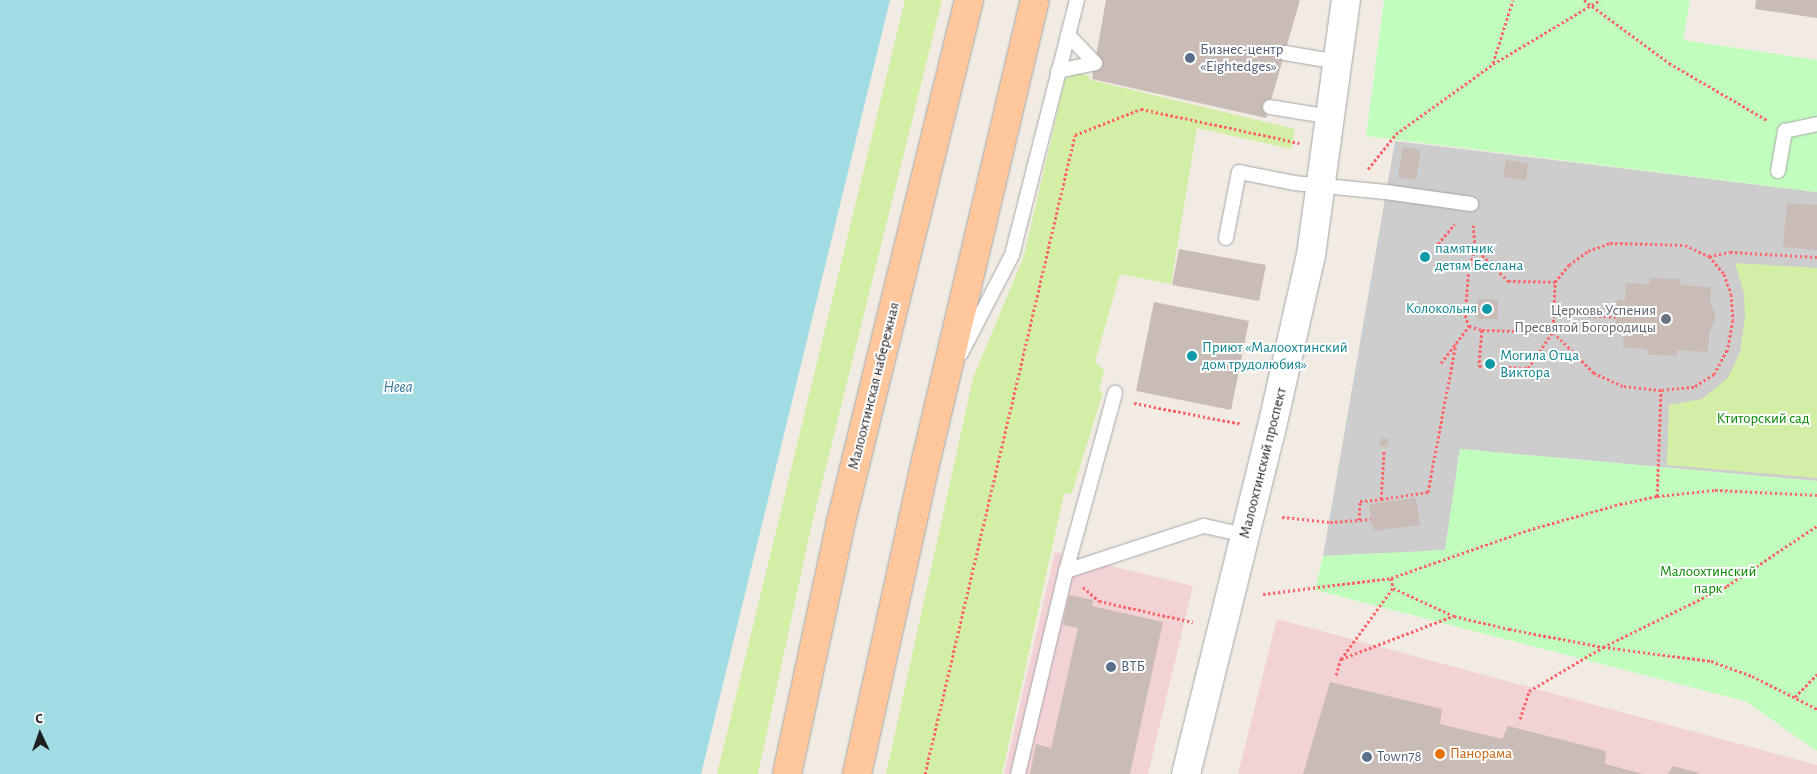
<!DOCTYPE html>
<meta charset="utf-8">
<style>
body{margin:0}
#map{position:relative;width:1817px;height:774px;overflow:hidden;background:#f1ebe4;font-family:"Alegreya Sans",sans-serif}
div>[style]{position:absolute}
.commercial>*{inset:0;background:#f3d2d5}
.religious>*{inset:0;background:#cdcdcd}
.grass>*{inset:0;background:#d3efa6}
.park>*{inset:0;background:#c1febe}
.water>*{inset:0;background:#a1dce2}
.building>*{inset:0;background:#c9bcb7}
.path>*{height:3px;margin-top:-1.5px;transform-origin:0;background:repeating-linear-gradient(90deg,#ff676b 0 2.5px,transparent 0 5px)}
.roads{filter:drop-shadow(0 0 1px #a6a6a6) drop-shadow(0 0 1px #a6a6a6)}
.lane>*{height:14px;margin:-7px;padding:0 7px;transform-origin:7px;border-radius:7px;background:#fff}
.street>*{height:28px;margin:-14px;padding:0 14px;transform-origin:14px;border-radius:14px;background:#fff}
.primary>*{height:28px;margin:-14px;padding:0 14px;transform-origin:14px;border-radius:14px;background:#ffc79b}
.dots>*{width:14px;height:14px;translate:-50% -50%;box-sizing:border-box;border:2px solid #fff;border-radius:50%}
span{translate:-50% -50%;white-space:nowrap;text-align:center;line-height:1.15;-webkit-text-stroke:4px #fff;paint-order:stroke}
.service-label{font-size:15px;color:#4e5e75}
.left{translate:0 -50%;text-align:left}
.culture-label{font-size:15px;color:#0d838f}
.right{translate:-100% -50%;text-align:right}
.worship-label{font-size:15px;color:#5b616d}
.street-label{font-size:15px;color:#1f1f1f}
.park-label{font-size:15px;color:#088901}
.food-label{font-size:15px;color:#c56008}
.water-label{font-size:16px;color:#3b7a9f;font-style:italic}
.north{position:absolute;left:15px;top:709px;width:50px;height:50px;-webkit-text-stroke:4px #fff;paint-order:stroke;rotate:357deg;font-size:14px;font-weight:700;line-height:20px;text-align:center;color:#1f1f1f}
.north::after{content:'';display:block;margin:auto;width:18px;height:22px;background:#1f1f1f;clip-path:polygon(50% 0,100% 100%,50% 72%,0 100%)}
</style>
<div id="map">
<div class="commercial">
<i style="clip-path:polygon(1055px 552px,1193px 586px,1148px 774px,1004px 774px)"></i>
<i style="clip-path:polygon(1277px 619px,1817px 765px,1817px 774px,1238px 774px)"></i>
</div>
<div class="religious">
<i style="clip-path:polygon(1395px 141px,1817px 192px,1817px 481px,1460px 449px,1445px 551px,1323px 556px)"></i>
</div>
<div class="grass">
<i style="clip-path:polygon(905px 0,942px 0,812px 523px,758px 774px,717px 774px)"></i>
<i style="clip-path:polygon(1079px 73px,1088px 76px,1091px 80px,1295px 129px,1291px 149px,1197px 128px,1171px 284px,1120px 274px,1095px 362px,1104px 370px,1099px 391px,1103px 392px,1072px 493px,1064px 494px,1002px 774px,886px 774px,973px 378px,1024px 256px,1065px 80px,1071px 75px)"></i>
<i style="clip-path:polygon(1735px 263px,1817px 268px,1817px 478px,1667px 465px,1669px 405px,1702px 399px,1728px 378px,1740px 352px,1745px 318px,1744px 293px)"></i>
</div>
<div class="park">
<i style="clip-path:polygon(1384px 0,1690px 0,1683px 40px,1817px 60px,1817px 192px,1366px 136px)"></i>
<i style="clip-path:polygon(1460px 449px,1817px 481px,1817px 751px,1745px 701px,1315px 590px,1323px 556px,1445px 550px)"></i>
</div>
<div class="water">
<i style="clip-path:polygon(0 0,890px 0,701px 774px,0 774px)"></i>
</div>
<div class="building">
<i style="clip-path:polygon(1106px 0,1300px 0,1266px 118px,1092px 79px)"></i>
<i style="clip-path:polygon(1756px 0,1817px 0,1817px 18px,1755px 9px)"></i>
<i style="clip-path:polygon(1403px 147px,1421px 150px,1416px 180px,1398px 177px)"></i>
<i style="clip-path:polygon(1506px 160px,1528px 163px,1526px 180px,1503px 177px)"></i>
<i style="clip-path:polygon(1787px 203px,1817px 205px,1817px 250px,1783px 247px)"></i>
<i style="clip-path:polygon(1179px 249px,1266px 265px,1259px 301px,1172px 285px)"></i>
<i style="clip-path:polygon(1650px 278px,1681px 279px,1680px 285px,1711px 287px,1710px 304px,1715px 311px,1715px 320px,1709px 334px,1708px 352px,1677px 350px,1677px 356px,1647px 354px,1647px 349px,1623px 348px,1624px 330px,1616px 329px,1617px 300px,1625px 301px,1626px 283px,1649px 284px)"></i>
<i style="clip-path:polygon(1477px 299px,1498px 299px,1498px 319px,1477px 319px)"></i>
<i style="clip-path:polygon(1154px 302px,1249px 321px,1231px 410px,1136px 391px)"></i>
<i style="clip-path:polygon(1381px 438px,1389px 439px,1387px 447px,1380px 446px)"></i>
<i style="clip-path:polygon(1416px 498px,1420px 525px,1373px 531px,1369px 504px)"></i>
<i style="clip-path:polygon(1069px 595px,1093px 600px,1092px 606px,1163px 622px,1130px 774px,1030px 774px,1036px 744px,1051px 748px,1078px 628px,1063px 625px)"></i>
<i style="clip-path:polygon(1330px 682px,1442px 709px,1440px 724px,1502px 739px,1508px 726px,1606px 751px,1605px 764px,1643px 774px,1303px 774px)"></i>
<i style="clip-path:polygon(1673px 766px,1699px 773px,1699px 774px,1668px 774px)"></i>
</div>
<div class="path">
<i style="left:1584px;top:0;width:106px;rotate:36.5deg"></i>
<i style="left:1669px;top:63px;width:113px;rotate:30.2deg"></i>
<i style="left:1493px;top:63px;width:66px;rotate:-72.4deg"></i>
<i style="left:1368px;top:169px;width:45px;rotate:-51.3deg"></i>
<i style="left:1396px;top:134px;width:120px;rotate:-35.8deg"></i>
<i style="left:1493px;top:64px;width:125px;rotate:-30.9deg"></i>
<i style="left:1473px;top:225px;width:23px;rotate:85deg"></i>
<i style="left:1475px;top:248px;width:47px;rotate:45deg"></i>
<i style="left:1508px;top:281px;width:47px;rotate:1.2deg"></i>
<i style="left:1438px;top:244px;width:26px;rotate:-50deg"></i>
<i style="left:1475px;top:248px;width:22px;rotate:106deg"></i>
<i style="left:1469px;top:269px;width:46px;rotate:95deg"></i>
<i style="left:1465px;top:315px;width:12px;rotate:70deg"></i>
<i style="left:1469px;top:326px;width:14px;rotate:17deg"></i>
<i style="left:1482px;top:330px;width:71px;rotate:1.6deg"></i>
<i style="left:1709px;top:256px;width:21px;rotate:-11deg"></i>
<i style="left:1730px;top:252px;width:87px;rotate:3.3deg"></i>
<i style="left:1554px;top:313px;width:62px;rotate:3.7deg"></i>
<i style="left:1482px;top:330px;width:36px;rotate:95deg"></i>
<i style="left:1479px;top:366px;width:49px;rotate:2.3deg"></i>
<i style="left:1528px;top:368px;width:42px;rotate:-55.6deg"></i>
<i style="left:1441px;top:363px;width:46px;rotate:-52.9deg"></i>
<i style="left:1134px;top:403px;width:110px;rotate:11deg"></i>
<i style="left:1657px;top:496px;width:106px;rotate:-87.8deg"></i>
<i style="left:1661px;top:390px;width:38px;rotate:-174deg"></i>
<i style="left:1623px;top:386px;width:32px;rotate:-156deg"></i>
<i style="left:1594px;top:373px;width:58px;rotate:-135deg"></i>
<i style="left:1553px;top:332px;width:50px;rotate:-87.7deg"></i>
<i style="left:1555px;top:282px;width:22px;rotate:-51deg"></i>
<i style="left:1569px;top:265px;width:24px;rotate:-36deg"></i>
<i style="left:1588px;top:251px;width:23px;rotate:-20deg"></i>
<i style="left:1610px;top:243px;width:75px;rotate:1.5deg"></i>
<i style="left:1685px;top:245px;width:26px;rotate:25deg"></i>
<i style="left:1709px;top:256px;width:23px;rotate:50deg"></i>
<i style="left:1724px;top:274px;width:21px;rotate:71deg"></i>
<i style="left:1731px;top:294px;width:26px;rotate:86deg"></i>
<i style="left:1733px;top:320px;width:31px;rotate:101deg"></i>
<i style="left:1727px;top:350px;width:27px;rotate:118deg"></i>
<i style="left:1714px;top:374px;width:24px;rotate:147deg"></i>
<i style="left:1694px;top:387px;width:33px;rotate:175deg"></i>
<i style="left:1381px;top:499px;width:48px;rotate:-8.5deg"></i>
<i style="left:1428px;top:492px;width:151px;rotate:-79.3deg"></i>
<i style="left:1282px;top:517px;width:48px;rotate:5.9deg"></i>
<i style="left:1330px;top:522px;width:41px;rotate:-4.2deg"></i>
<i style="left:1359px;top:520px;width:19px;rotate:-87deg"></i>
<i style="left:1360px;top:501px;width:21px;rotate:-5deg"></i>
<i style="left:1381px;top:499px;width:48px;rotate:-86.4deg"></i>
<i style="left:1391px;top:578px;width:10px;rotate:79deg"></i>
<i style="left:1393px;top:588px;width:67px;rotate:24.7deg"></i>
<i style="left:1454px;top:616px;width:57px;rotate:13.3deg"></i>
<i style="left:1509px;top:629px;width:96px;rotate:10.8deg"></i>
<i style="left:1603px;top:647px;width:109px;rotate:7.4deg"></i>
<i style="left:1711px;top:661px;width:44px;rotate:20.1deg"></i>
<i style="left:1752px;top:676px;width:73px;rotate:26.9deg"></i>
<i style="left:1083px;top:587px;width:21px;rotate:41deg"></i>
<i style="left:1099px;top:601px;width:96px;rotate:12.6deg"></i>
<i style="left:1263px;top:594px;width:129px;rotate:-7.1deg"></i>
<i style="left:1391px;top:578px;width:145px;rotate:-19.3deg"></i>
<i style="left:1528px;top:530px;width:96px;rotate:-15.8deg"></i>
<i style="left:1620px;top:504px;width:38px;rotate:-12deg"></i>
<i style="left:1657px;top:496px;width:58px;rotate:-5.9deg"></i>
<i style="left:1715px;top:490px;width:102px;rotate:2.8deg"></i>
<i style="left:1341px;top:659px;width:120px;rotate:-21deg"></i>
<i style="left:1336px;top:675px;width:17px;rotate:-73deg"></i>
<i style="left:1341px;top:659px;width:88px;rotate:-53.8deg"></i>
<i style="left:1795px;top:697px;width:32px;rotate:-46deg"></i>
<i style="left:1520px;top:719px;width:29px;rotate:-72deg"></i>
<i style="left:1529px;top:691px;width:86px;rotate:-30.7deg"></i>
<i style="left:1603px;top:647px;width:138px;rotate:-26.2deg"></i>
<i style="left:1727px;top:586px;width:108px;rotate:-33.7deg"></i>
<i style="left:925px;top:774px;width:656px;rotate:-76.79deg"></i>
<i style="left:1075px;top:135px;width:71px;rotate:-21.5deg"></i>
<i style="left:1141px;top:109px;width:162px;rotate:12.1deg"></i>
</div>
<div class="roads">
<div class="lane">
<i style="left:1285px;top:53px;width:54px;rotate:9.6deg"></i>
<i style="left:1058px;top:71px;width:38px;rotate:-12deg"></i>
<i style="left:1095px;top:63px;width:39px;rotate:-134deg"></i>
<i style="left:1270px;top:107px;width:62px;rotate:9.3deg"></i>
<i style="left:1778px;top:171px;width:41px;rotate:-80.1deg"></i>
<i style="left:1785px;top:131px;width:33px;rotate:-12deg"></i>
<i style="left:1226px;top:238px;width:67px;rotate:-78.9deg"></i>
<i style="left:1239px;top:172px;width:56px;rotate:11.3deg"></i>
<i style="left:1294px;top:183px;width:92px;rotate:5.6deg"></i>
<i style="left:1386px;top:192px;width:86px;rotate:8deg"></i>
<i style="left:961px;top:353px;width:110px;rotate:-62.5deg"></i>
<i style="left:1012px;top:255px;width:263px;rotate:-75.7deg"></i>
<i style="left:1066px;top:571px;width:145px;rotate:-18.1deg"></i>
<i style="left:1204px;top:526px;width:42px;rotate:12.4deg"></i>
<i style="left:1018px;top:774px;width:209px;rotate:-76.7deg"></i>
<i style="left:1066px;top:571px;width:185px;rotate:-74.6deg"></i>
</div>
<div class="street">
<i style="left:1186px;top:774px;width:353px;rotate:-76.1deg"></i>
<i style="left:1271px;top:431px;width:180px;rotate:-77.2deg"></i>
<i style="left:1311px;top:255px;width:257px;rotate:-82.2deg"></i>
</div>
<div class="primary">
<i style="left:787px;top:774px;width:254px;rotate:-77.9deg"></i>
<i style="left:840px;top:526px;width:542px;rotate:-76.22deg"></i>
<i style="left:857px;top:774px;width:326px;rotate:-77.6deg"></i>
<i style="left:927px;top:456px;width:469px;rotate:-76.7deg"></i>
</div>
</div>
<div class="dots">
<i style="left:1190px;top:58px;background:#5c6f8a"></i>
<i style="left:1425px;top:257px;background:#0f9aa8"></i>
<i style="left:1487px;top:309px;background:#0f9aa8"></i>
<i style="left:1666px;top:319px;background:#6b7280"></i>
<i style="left:1192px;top:356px;background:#0f9aa8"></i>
<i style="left:1490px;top:364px;background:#0f9aa8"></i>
<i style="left:1111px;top:667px;background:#5c6f8a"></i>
<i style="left:1440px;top:754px;background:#e8710a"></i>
<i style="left:1367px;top:757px;background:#5c6f8a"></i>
</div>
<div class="service-label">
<span class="left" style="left:1200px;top:58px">Бизнес-центр<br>«Eightedges»</span>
<span class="left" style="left:1121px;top:667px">ВТБ</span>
<span class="left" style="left:1377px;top:757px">Town78</span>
</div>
<div class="culture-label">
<span class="left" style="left:1435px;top:257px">памятник<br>детям Беслана</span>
<span class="right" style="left:1477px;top:309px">Колокольня</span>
<span class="left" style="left:1202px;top:356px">Приют «Малоохтинский<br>дом трудолюбия»</span>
<span class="left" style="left:1500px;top:364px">Могила Отца<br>Виктора</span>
</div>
<div class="worship-label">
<span class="right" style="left:1656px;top:319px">Церковь Успения<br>Пресвятой Богородицы</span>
</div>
<div class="street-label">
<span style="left:874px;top:386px;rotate:-76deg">Малоохтинская набережная</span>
<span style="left:1263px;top:463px;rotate:-76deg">Малоохтинский проспект</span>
</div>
<div class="park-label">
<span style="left:1763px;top:419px">Ктиторский сад</span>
<span style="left:1708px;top:580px">Малоохтинский<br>парк</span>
</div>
<div class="food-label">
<span class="left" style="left:1450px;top:754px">Панорама</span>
</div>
<div class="water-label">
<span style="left:398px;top:387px">Нева</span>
</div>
<div class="north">С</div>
</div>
